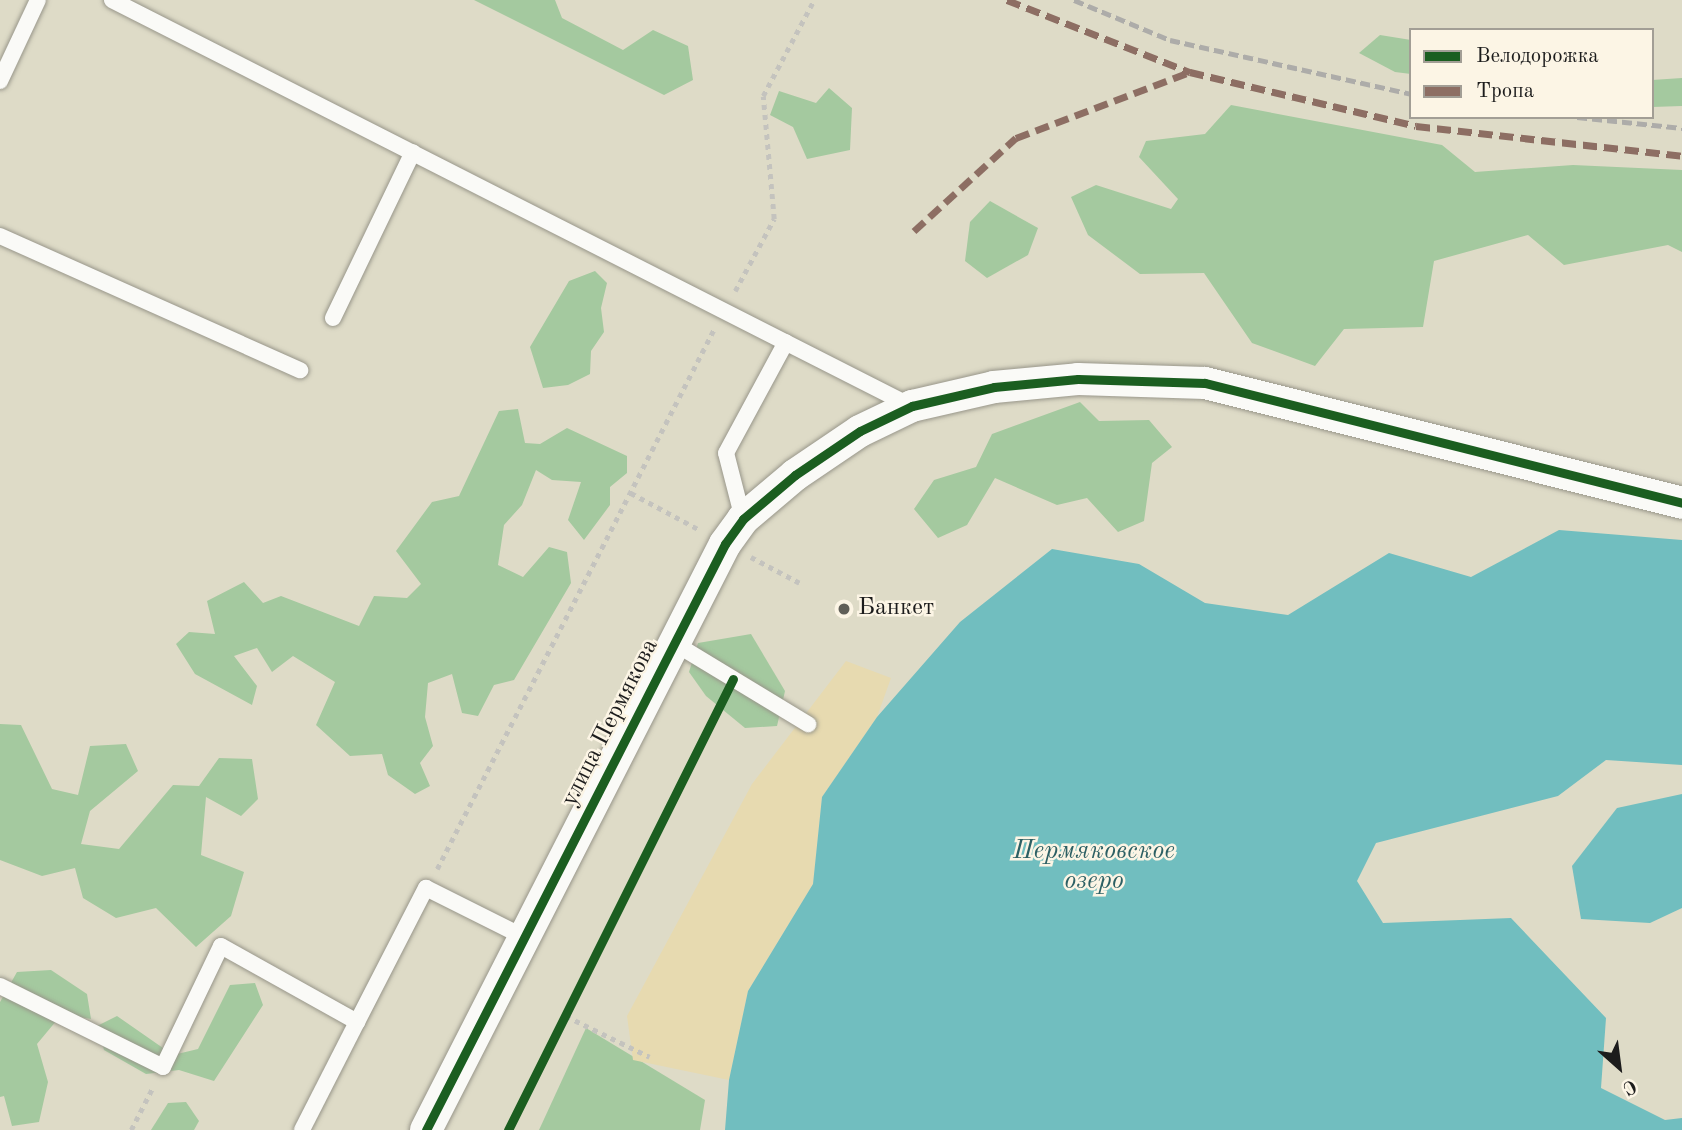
<!DOCTYPE html>
<meta charset="utf-8">
<style>
body{margin:0}
#map{position:relative;width:1682px;height:1130px;overflow:hidden;background:#dedbc7;font-family:"Old Standard TT",serif}
div>[style]{position:absolute}
.forest>*{inset:0;background:#a4c99f}
.sand>*{inset:0;background:#e7dab0}
.water>*{inset:0;background:#71bebf}
.path>*{height:4.5px;margin-top:-2.25px;transform-origin:0;background:repeating-linear-gradient(90deg,#c4c3be 0 5px,transparent 0 10px)}
.roads{filter:drop-shadow(0 0 2px #98968a) drop-shadow(0 0 2px #98968a)}
.lane>*{height:16px;margin:-8px;padding:0 8px;transform-origin:8px;border-radius:8px;background:#fafaf7}
.street>*{height:32px;margin:-16px;padding:0 16px;transform-origin:16px;border-radius:16px;background:#fafaf7}
.rail>*{height:5px;margin-top:-2.5px;transform-origin:0;background:repeating-linear-gradient(90deg,#adaca9 0 10px,transparent 0 15px)}
.quiet>*{height:7px;margin-top:-3.5px;transform-origin:0;background:repeating-linear-gradient(90deg,#8d6e63 0 14px,transparent 0 21px)}
.cycleway>*{height:9px;margin:-4.5px;padding:0 4.5px;transform-origin:4.5px;border-radius:4.5px;background:#1b5e20}
.dots>*{width:19px;height:19px;translate:-50% -50%;box-sizing:border-box;border:4px solid #fcf5e5;border-radius:50%}
span{translate:-50% -50%;white-space:nowrap;text-align:center;line-height:1.15;-webkit-text-stroke:5px #fcf5e5;paint-order:stroke}
.poi-label{font-size:24px;color:#1c1c1c}
.left{translate:0 -50%;text-align:left}
.street-label{font-size:24px;color:#1c1c1c}
.water-label{font-size:26px;color:#2d6064;font-style:italic}
.legend{position:absolute;left:1409px;top:28px;width:245px;height:91px;box-sizing:border-box;background:#fcf5e5;border:2px solid #a29e95;margin:0;padding:9px 12px;list-style:none;font-size:21px;color:#1c1c1c}
.legend li{display:flex;align-items:center;gap:14px;height:35px}
.legend b{width:35px;border:2px solid #a29e95}
.north{position:absolute;left:1584px;top:1032px;width:70px;height:70px;-webkit-text-stroke:5px #fcf5e5;paint-order:stroke;rotate:152deg;font-size:19px;font-weight:700;line-height:28px;text-align:center;color:#1c1c1c}
.north::after{content:'';display:block;margin:auto;width:24px;height:32px;background:#1c1c1c;clip-path:polygon(50% 0,100% 100%,50% 72%,0 100%)}
</style>
<div id="map">
<div class="forest">
<i style="clip-path:polygon(474px 0,555px 0,562px 18px,623px 50px,653px 30px,688px 46px,693px 80px,664px 95px)"></i>
<i style="clip-path:polygon(1380px 35px,1411px 40px,1411px 74px,1395px 72px,1359px 53px)"></i>
<i style="clip-path:polygon(1682px 78px,1682px 106px,1652px 107px,1652px 80px)"></i>
<i style="clip-path:polygon(829px 88px,852px 108px,850px 150px,807px 159px,793px 127px,770px 115px,779px 91px,816px 103px)"></i>
<i style="clip-path:polygon(1231px 105px,1442px 145px,1475px 172px,1573px 165px,1682px 170px,1682px 252px,1668px 245px,1564px 265px,1528px 235px,1434px 261px,1423px 327px,1344px 329px,1315px 366px,1252px 343px,1204px 273px,1140px 274px,1088px 235px,1071px 197px,1096px 185px,1171px 209px,1178px 199px,1139px 157px,1146px 141px,1205px 134px)"></i>
<i style="clip-path:polygon(990px 201px,1038px 228px,1028px 255px,987px 278px,965px 261px,970px 222px)"></i>
<i style="clip-path:polygon(595px 271px,607px 283px,601px 308px,604px 332px,591px 351px,590px 374px,568px 385px,543px 388px,530px 347px,569px 281px)"></i>
<i style="clip-path:polygon(1080px 402px,1099px 421px,1149px 420px,1172px 447px,1152px 463px,1144px 521px,1118px 532px,1087px 498px,1057px 505px,995px 478px,967px 525px,938px 538px,914px 509px,934px 480px,976px 467px,992px 434px)"></i>
<i style="clip-path:polygon(518px 409px,525px 443px,540px 444px,567px 428px,627px 456px,627px 473px,610px 487px,610px 505px,584px 540px,568px 520px,581px 482px,552px 480px,536px 470px,522px 505px,504px 525px,498px 565px,523px 577px,549px 547px,567px 552px,571px 583px,514px 680px,494px 685px,478px 716px,462px 713px,452px 674px,428px 683px,425px 717px,433px 746px,420px 763px,430px 786px,415px 794px,388px 775px,382px 754px,350px 756px,316px 725px,335px 682px,293px 656px,272px 672px,257px 648px,234px 656px,257px 686px,252px 705px,195px 674px,176px 644px,189px 632px,215px 634px,207px 601px,244px 582px,263px 603px,281px 596px,359px 626px,374px 596px,407px 598px,421px 584px,396px 551px,432px 502px,459px 496px,499px 411px)"></i>
<i style="clip-path:polygon(751px 634px,785px 691px,777px 726px,745px 728px,706px 696px,689px 672px,698px 643px)"></i>
<i style="clip-path:polygon(0 724px,21px 725px,52px 789px,78px 795px,90px 746px,126px 744px,138px 771px,90px 811px,81px 844px,119px 849px,173px 785px,199px 786px,219px 758px,252px 759px,258px 799px,241px 816px,206px 797px,201px 855px,244px 872px,231px 916px,196px 947px,156px 908px,116px 918px,83px 898px,75px 868px,42px 876px,0 860px)"></i>
<i style="clip-path:polygon(51px 970px,87px 994px,91px 1019px,62px 1014px,37px 1044px,48px 1082px,39px 1122px,12px 1126px,4px 1096px,0 1097px,0 1002px,17px 972px)"></i>
<i style="clip-path:polygon(255px 983px,263px 1005px,214px 1081px,179px 1070px,146px 1074px,104px 1050px,97px 1026px,117px 1016px,173px 1055px,198px 1049px,230px 985px)"></i>
<i style="clip-path:polygon(586px 1028px,705px 1100px,700px 1130px,539px 1130px)"></i>
<i style="clip-path:polygon(186px 1102px,199px 1121px,194px 1130px,151px 1130px,168px 1103px)"></i>
</div>
<div class="sand">
<i style="clip-path:polygon(846px 661px,891px 678px,877px 717px,822px 797px,813px 884px,748px 991px,729px 1080px,633px 1060px,627px 1016px,752px 784px)"></i>
</div>
<div class="water">
<i style="clip-path:polygon(1559px 530px,1682px 540px,1682px 765px,1606px 760px,1558px 796px,1376px 843px,1357px 881px,1383px 923px,1511px 918px,1606px 1018px,1601px 1088px,1665px 1120px,1682px 1118px,1682px 1130px,725px 1130px,729px 1080px,748px 991px,813px 884px,822px 797px,877px 717px,960px 622px,1052px 549px,1139px 564px,1205px 603px,1288px 615px,1389px 553px,1471px 577px)"></i>
<i style="clip-path:polygon(1682px 794px,1682px 908px,1650px 923px,1581px 919px,1572px 866px,1617px 808px)"></i>
</div>
<div class="path">
<i style="left:735px;top:291px;width:82px;rotate:-61.6deg"></i>
<i style="left:774px;top:219px;width:123px;rotate:-95.1deg"></i>
<i style="left:763px;top:96px;width:109px;rotate:-62deg"></i>
<i style="left:631px;top:493px;width:78px;rotate:28.2deg"></i>
<i style="left:751px;top:557px;width:55px;rotate:28deg"></i>
<i style="left:437px;top:869px;width:607px;rotate:-62.84deg"></i>
<i style="left:566px;top:1016px;width:93px;rotate:26deg"></i>
<i style="left:131px;top:1130px;width:48px;rotate:-62.9deg"></i>
</div>
<div class="roads">
<div class="lane">
<i style="left:112px;top:0;width:896px;rotate:26.94deg"></i>
<i style="left:0;top:81px;width:89px;rotate:-64.9deg"></i>
<i style="left:0;top:236px;width:329px;rotate:24.1deg"></i>
<i style="left:333px;top:318px;width:184px;rotate:-64.3deg"></i>
<i style="left:743px;top:519px;width:68px;rotate:-104.4deg"></i>
<i style="left:726px;top:453px;width:126px;rotate:-61.6deg"></i>
<i style="left:674px;top:643px;width:157px;rotate:31.2deg"></i>
<i style="left:0;top:986px;width:182px;rotate:26.4deg"></i>
<i style="left:163px;top:1067px;width:134px;rotate:-64.4deg"></i>
<i style="left:221px;top:946px;width:156px;rotate:29.2deg"></i>
<i style="left:357px;top:1022px;width:121px;rotate:117deg"></i>
<i style="left:357px;top:1022px;width:151px;rotate:-62.8deg"></i>
<i style="left:426px;top:888px;width:110px;rotate:26.6deg"></i>
</div>
<div class="street">
<i style="left:426px;top:1130px;width:658px;rotate:-62.97deg"></i>
<i style="left:725px;top:544px;width:31px;rotate:-54deg"></i>
<i style="left:743px;top:519px;width:68px;rotate:-40.2deg"></i>
<i style="left:795px;top:475px;width:78px;rotate:-34.1deg"></i>
<i style="left:860px;top:431px;width:58px;rotate:-25.7deg"></i>
<i style="left:912px;top:406px;width:84px;rotate:-13deg"></i>
<i style="left:994px;top:387px;width:84px;rotate:-5.4deg"></i>
<i style="left:1078px;top:379px;width:127px;rotate:1.8deg"></i>
<i style="left:1205px;top:383px;width:492px;rotate:14.1deg"></i>
</div>
</div>
<div class="rail">
<i style="left:1074px;top:0;width:104px;rotate:22.6deg"></i>
<i style="left:1170px;top:40px;width:247px;rotate:12.6deg"></i>
<i style="left:1577px;top:117px;width:106px;rotate:6deg"></i>
</div>
<div class="quiet">
<i style="left:1007px;top:0;width:197px;rotate:21.5deg"></i>
<i style="left:1190px;top:72px;width:232px;rotate:13.4deg"></i>
<i style="left:1416px;top:126px;width:268px;rotate:6.4deg"></i>
<i style="left:914px;top:231px;width:138px;rotate:-42.4deg"></i>
<i style="left:1016px;top:138px;width:186px;rotate:-20.8deg"></i>
</div>
<div class="cycleway">
<i style="left:426px;top:1130px;width:658px;rotate:-62.97deg"></i>
<i style="left:725px;top:544px;width:31px;rotate:-54deg"></i>
<i style="left:743px;top:519px;width:68px;rotate:-40.2deg"></i>
<i style="left:795px;top:475px;width:78px;rotate:-34.1deg"></i>
<i style="left:860px;top:431px;width:58px;rotate:-25.7deg"></i>
<i style="left:912px;top:406px;width:84px;rotate:-13deg"></i>
<i style="left:994px;top:387px;width:84px;rotate:-5.4deg"></i>
<i style="left:1078px;top:379px;width:127px;rotate:1.8deg"></i>
<i style="left:1205px;top:383px;width:492px;rotate:14.1deg"></i>
<i style="left:508px;top:1130px;width:504px;rotate:-63.49deg"></i>
</div>
<div class="dots">
<i style="left:844px;top:609px;background:#605f58"></i>
</div>
<div class="poi-label">
<span class="left" style="left:858px;top:609px">Банкет</span>
</div>
<div class="street-label">
<span style="left:611px;top:723px;rotate:-63deg">улица Пермякова</span>
</div>
<div class="water-label">
<span style="left:1094px;top:867px">Пермяковское<br>озеро</span>
</div>
<ul class="legend">
<li><b style="height:9px;background:#1b5e20"></b>Велодорожка</li>
<li><b style="height:9px;background:#8d6e63"></b>Тропа</li>
</ul>
<div class="north">С</div>
</div>
